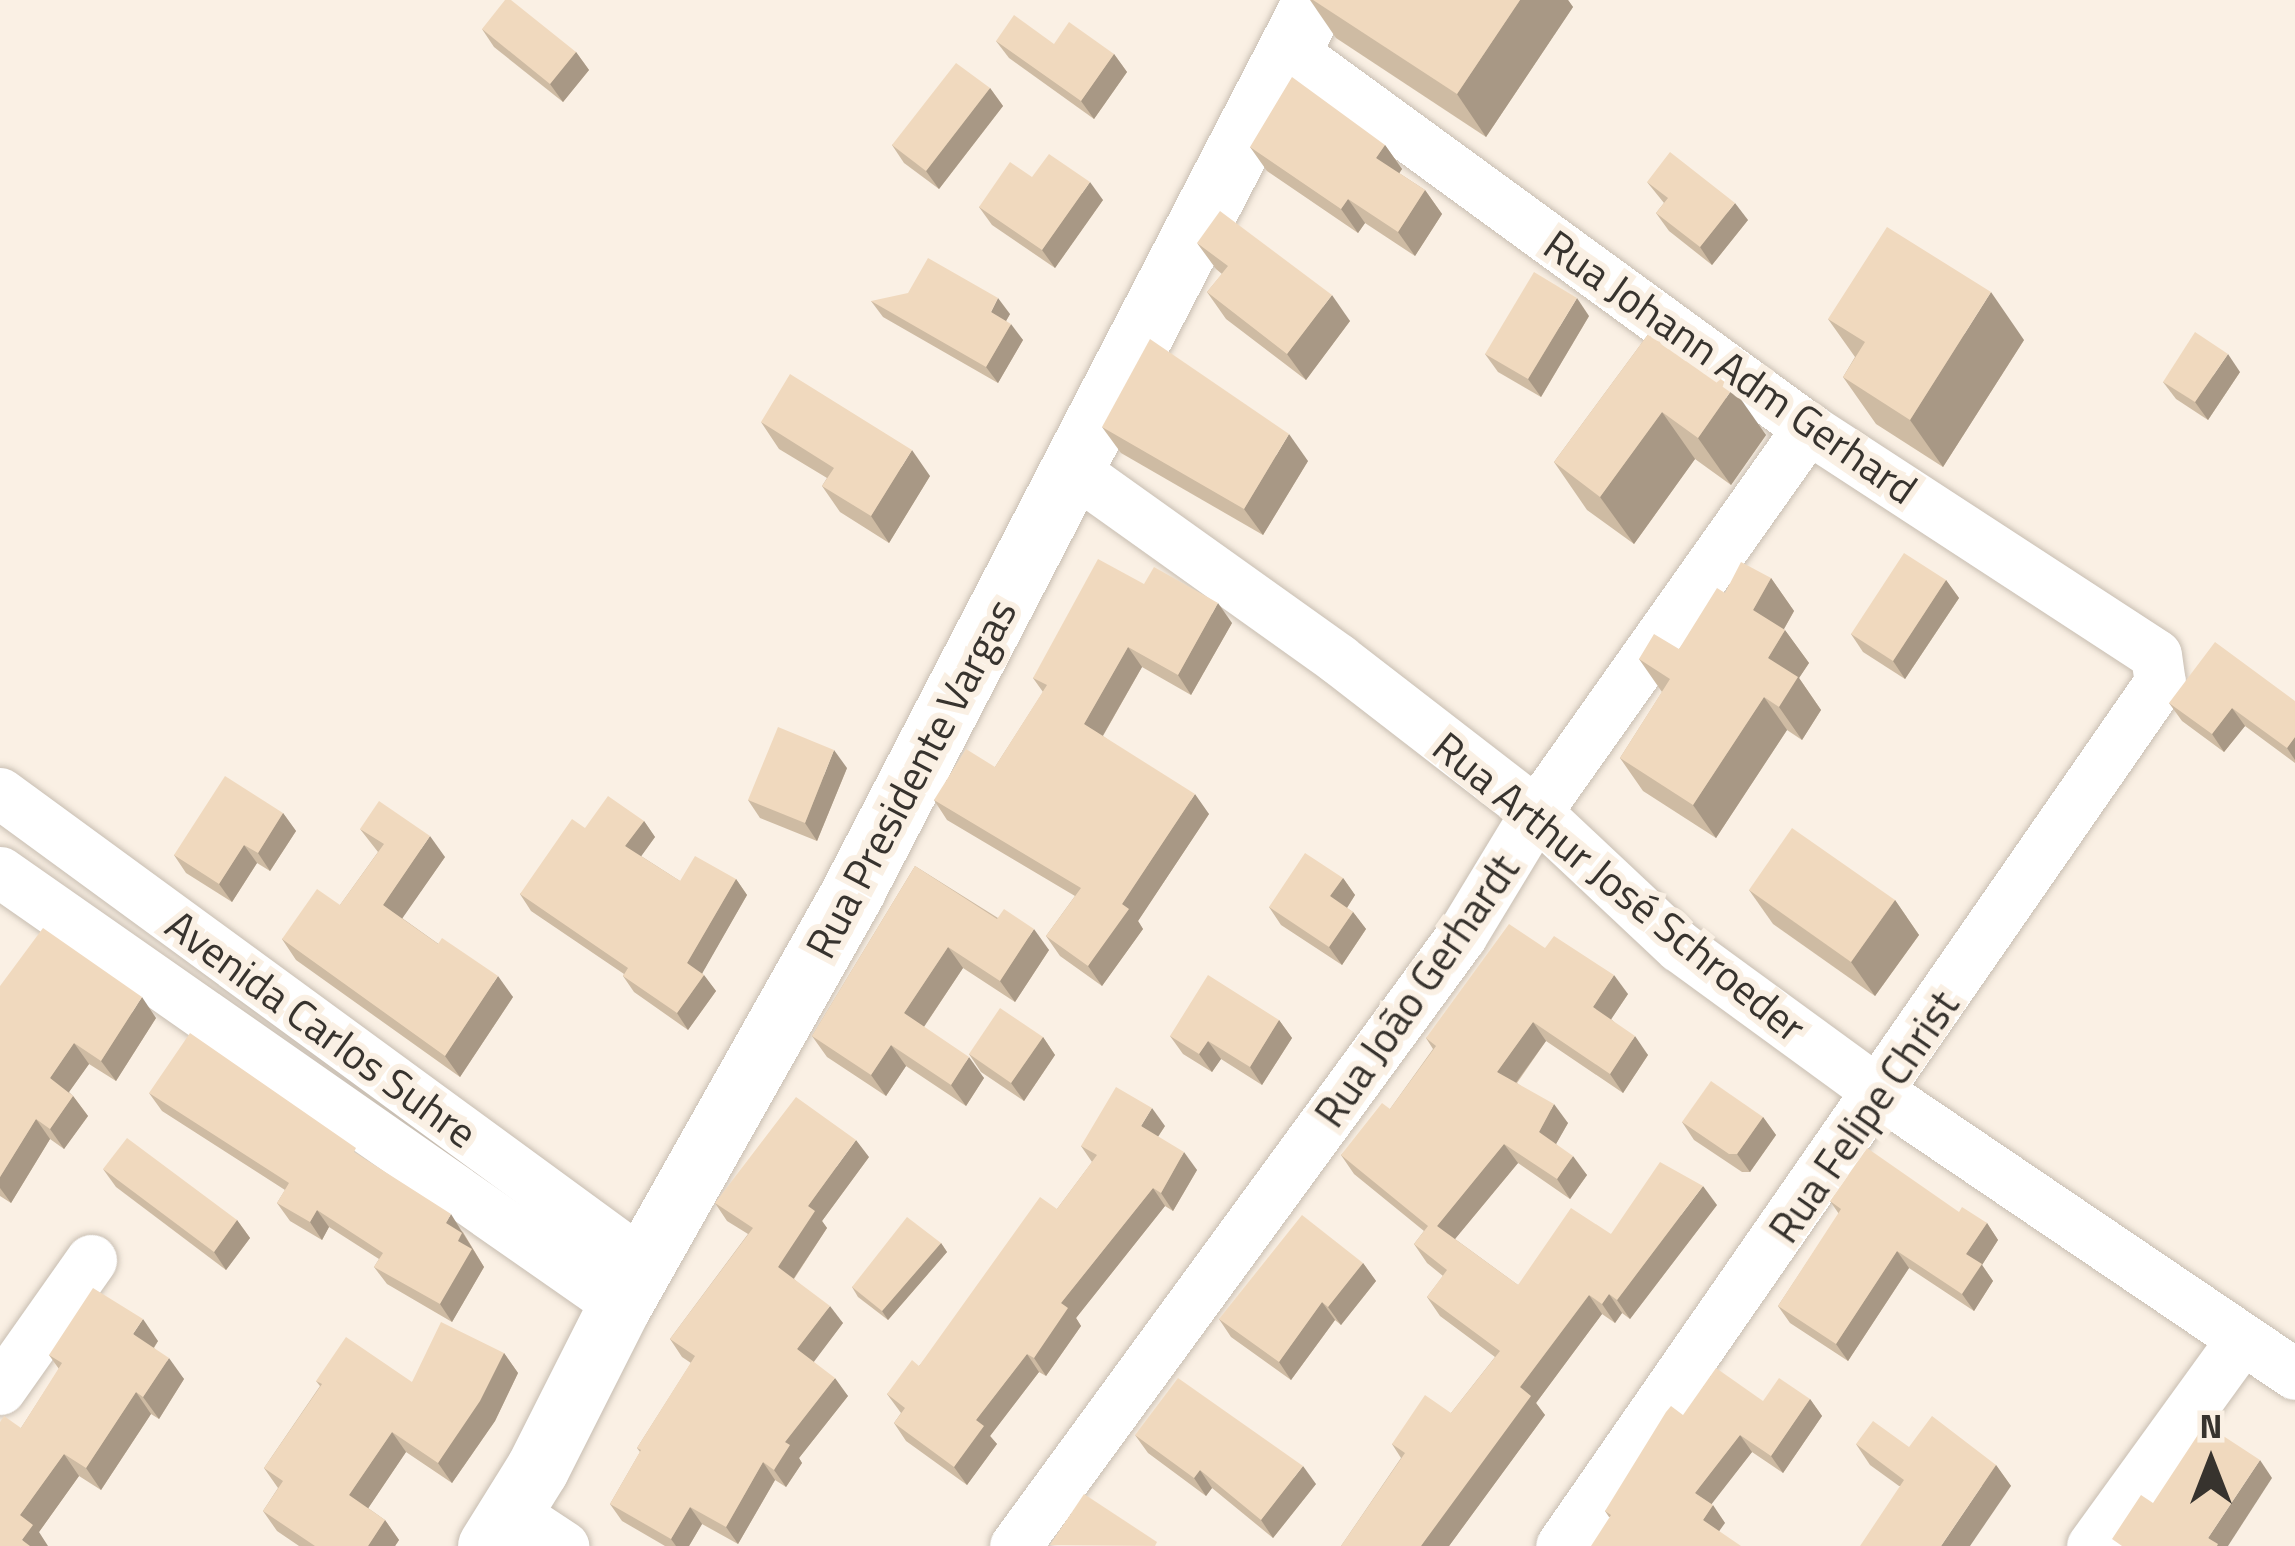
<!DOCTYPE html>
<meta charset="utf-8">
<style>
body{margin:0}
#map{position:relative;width:2295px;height:1546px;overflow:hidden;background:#faf0e4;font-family:"Titillium Web",sans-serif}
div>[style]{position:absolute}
.roads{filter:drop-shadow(0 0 3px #c8beb2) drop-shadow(0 0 3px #c8beb2)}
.minor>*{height:51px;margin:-25.5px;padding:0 25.5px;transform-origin:25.5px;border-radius:25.5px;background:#fff}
.major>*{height:63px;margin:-31.5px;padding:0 31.5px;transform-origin:31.5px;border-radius:31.5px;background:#fff}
.wall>*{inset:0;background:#cebba3}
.shaded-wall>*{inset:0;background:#a89885}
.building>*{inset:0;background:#f0d9be}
span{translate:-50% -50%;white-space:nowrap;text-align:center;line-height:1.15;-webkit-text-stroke:12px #faf0e4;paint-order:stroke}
.street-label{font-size:42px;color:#37332e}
.north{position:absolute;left:2151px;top:1402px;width:120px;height:120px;-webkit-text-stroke:9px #faf0e4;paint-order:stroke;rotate:0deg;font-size:33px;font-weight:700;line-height:48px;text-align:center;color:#37332e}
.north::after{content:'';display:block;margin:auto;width:42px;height:54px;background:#37332e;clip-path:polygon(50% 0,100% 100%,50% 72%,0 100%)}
</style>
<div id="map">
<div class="roads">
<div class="minor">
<i style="left:1291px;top:51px;width:640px;rotate:36.1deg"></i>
<i style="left:1808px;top:428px;width:415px;rotate:33.1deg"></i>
<i style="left:2156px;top:655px;width:27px;rotate:82deg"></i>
<i style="left:2160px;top:682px;width:1051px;rotate:124.73deg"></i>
<i style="left:1072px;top:469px;width:327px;rotate:35.5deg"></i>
<i style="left:1338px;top:659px;width:250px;rotate:37.7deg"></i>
<i style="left:1536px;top:812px;width:197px;rotate:43.2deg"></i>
<i style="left:1680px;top:947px;width:248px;rotate:36.1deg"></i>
<i style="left:1880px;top:1093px;width:501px;rotate:34.1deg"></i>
<i style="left:0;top:793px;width:798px;rotate:36.18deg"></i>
<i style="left:0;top:872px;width:756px;rotate:34.93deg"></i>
<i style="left:0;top:1389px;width:158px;rotate:-54.8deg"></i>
<i style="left:510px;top:1511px;width:64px;rotate:33.4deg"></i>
<i style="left:1015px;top:1546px;width:756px;rotate:-53.83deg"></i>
<i style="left:1461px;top:936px;width:145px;rotate:-58.8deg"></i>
<i style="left:1536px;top:812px;width:471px;rotate:-54.7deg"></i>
<i style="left:2092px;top:1546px;width:254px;rotate:-54.1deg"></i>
</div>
<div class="major">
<i style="left:489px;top:1546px;width:91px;rotate:-58.1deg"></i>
<i style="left:537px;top:1469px;width:184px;rotate:-63.2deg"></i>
<i style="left:620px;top:1305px;width:477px;rotate:-60.6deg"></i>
<i style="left:854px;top:889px;width:1001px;rotate:-62.59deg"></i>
</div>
</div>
<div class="wall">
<i style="clip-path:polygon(1310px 0,1568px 0,1573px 7px,1486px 137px,1336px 38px)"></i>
<i style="clip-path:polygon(482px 29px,576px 52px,589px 70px,563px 102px,494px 47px)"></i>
<i style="clip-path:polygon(996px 41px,1054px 44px,1114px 54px,1127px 72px,1094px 119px,1009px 58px)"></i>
<i style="clip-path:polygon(990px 88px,1003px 106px,939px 189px,904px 163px,892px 145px)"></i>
<i style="clip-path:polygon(1385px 145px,1402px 169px,1399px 173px,1425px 190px,1442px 214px,1415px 256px,1365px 223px,1358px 233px,1267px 171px,1250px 147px)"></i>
<i style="clip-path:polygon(1032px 177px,1103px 200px,1055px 268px,992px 225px,979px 207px)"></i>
<i style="clip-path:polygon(1647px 182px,1748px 220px,1712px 265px,1669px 231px,1656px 213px,1664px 203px)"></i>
<i style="clip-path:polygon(1197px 243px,1350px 321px,1306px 380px,1226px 319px,1207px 292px,1222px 274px,1216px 269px)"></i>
<i style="clip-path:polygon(871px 301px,1010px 314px,1006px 321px,1023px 340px,998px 383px,883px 317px)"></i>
<i style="clip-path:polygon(1589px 316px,1541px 397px,1498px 372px,1485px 354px)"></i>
<i style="clip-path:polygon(1828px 319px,2024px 340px,1943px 467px,1876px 424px,1843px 377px,1855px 357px)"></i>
<i style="clip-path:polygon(1652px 329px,1766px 435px,1731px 485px,1695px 459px,1634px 544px,1587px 510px,1554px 462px)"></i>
<i style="clip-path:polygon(2240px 372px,2208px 420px,2176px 399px,2163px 382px)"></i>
<i style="clip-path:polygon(761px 422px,930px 476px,889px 543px,840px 512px,822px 486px,827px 478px,779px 449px)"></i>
<i style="clip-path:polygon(1102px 427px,1308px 461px,1263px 535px,1121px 453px)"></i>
<i style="clip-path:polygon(1771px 578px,1794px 611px,1784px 629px,1809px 663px,1799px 678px,1821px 710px,1802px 740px,1787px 730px,1716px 838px,1643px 791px,1620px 758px,1662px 692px,1639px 659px,1679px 649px,1725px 593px)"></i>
<i style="clip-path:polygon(1946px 580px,1959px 598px,1905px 679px,1863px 652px,1851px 634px)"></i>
<i style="clip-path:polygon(1144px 584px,1232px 623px,1191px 695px,1142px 667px,1103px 736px,1209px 814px,1138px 921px,1143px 929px,1102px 986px,1060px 956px,1046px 936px,1075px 896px,947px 820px,934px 800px,995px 767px,1043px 692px,1033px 678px)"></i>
<i style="clip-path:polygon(2295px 701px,2295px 763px,2245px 726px,2224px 752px,2182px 721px,2169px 703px)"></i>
<i style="clip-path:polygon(847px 768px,817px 841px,760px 818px,748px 800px)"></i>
<i style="clip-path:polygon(283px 813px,296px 831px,270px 871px,257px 863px,232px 902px,186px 873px,174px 855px)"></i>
<i style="clip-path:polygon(644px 821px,655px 837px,641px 856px,680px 881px,736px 879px,747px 895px,702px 973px,716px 991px,688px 1030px,634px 992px,623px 976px,624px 974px,531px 911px,520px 894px,585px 828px)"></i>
<i style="clip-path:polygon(360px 829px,445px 857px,402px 918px,513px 997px,460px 1077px,296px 960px,282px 939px,340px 905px,378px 852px)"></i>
<i style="clip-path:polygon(915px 866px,1049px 950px,1015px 1002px,963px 968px,924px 1027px,984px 1078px,966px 1106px,906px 1066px,886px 1096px,827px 1057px,812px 1036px)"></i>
<i style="clip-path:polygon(1343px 878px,1355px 895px,1347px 908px,1353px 912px,1366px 929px,1342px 965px,1281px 925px,1269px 907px)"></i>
<i style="clip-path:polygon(1749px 890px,1895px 900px,1919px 935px,1875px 996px,1773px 924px)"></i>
<i style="clip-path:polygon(1545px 948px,1628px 994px,1611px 1019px,1648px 1055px,1623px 1093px,1546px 1041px,1517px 1083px,1568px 1123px,1556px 1144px,1587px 1175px,1570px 1199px,1518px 1163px,1455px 1239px,1518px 1285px,1611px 1234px,1717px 1205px,1630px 1319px,1622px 1313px,1615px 1323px,1602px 1314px,1536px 1403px,1545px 1415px,1449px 1546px,1341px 1546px,1401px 1458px,1392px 1444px,1451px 1413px,1495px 1357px,1440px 1316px,1427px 1297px,1443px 1276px,1427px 1263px,1414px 1244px,1424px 1231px,1354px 1174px,1341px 1155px,1390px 1109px,1433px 1049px,1426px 1038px)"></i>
<i style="clip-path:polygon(0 986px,156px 1018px,116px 1081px,89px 1064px,69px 1092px,73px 1096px,88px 1116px,64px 1149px,50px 1139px,11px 1203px,0 1196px)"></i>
<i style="clip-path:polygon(1279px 1020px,1292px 1038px,1262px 1085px,1221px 1059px,1212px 1072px,1183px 1054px,1170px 1036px)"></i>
<i style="clip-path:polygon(1043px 1037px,1055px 1055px,1024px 1101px,981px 1072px,969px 1054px)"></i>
<i style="clip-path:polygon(149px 1093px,363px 1158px,463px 1232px,484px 1267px,452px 1322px,387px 1284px,374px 1267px,379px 1259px,329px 1227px,322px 1240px,290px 1221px,277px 1203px,285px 1190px,162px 1111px)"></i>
<i style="clip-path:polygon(1763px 1117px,1776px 1135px,1750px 1172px,1742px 1172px,1694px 1140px,1682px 1122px)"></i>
<i style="clip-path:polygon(1165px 1126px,1158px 1137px,1197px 1170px,1173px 1211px,1165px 1206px,1076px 1318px,1081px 1326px,1046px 1376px,1039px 1372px,990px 1436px,997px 1444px,967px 1485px,906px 1441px,894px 1423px,901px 1413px,887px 1394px,919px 1366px,1057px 1209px,1092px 1162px,1081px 1146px)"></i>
<i style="clip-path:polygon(869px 1157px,822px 1221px,827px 1228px,794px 1279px,843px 1323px,813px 1362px,848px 1396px,799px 1458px,802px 1463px,786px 1487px,775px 1480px,738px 1544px,702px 1524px,689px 1546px,665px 1546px,622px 1521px,610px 1504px,640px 1452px,637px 1448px,691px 1363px,682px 1357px,670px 1339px,748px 1234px,727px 1221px,715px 1203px)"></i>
<i style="clip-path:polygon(103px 1169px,237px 1220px,250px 1238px,226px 1270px,116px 1187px)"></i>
<i style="clip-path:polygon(1830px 1201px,1959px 1212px,1987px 1223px,1998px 1240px,1982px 1265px,1993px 1281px,1974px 1311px,1909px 1268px,1848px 1361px,1790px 1323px,1778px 1306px,1839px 1214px)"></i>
<i style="clip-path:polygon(941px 1243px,947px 1252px,888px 1320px,858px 1297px,852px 1287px)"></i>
<i style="clip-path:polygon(1363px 1263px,1376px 1281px,1341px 1325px,1335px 1320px,1291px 1380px,1231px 1337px,1219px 1319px)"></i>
<i style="clip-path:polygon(158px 1341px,154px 1348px,184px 1379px,159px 1419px,151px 1414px,101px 1490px,79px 1476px,39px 1532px,0 1546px,21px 1428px,59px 1369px,49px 1355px)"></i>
<i style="clip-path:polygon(504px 1353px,518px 1373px,495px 1421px,452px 1483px,406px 1452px,368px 1508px,385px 1520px,399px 1540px,395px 1546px,299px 1546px,277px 1531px,263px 1511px,278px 1488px,264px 1468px,320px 1386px,316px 1381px,412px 1382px)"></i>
<i style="clip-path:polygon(1810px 1399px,1822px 1416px,1783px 1473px,1752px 1452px,1711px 1504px,1725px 1523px,1609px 1517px,1605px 1511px,1763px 1401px)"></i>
<i style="clip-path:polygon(1135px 1435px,1316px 1484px,1273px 1538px,1212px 1488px,1206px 1496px,1148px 1453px)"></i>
<i style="clip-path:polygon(1856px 1444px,1909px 1447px,1996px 1465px,2011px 1486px,1899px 1486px,1870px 1465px)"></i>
</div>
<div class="shaded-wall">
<i style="clip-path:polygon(1520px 0,1568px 0,1573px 7px,1486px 137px,1457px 94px)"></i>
<i style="clip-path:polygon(576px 52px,589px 70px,563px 102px,550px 84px)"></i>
<i style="clip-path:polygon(1114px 54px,1127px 72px,1094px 119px,1081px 101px)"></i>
<i style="clip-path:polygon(990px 88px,1003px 106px,939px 189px,926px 171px)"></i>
<i style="clip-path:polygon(1385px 145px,1402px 169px,1393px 183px,1376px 158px)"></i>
<i style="clip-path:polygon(1090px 182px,1103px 200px,1055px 268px,1042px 250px)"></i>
<i style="clip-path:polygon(1425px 190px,1442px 214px,1415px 256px,1398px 232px)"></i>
<i style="clip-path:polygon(1348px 199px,1365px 223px,1358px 233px,1341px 209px)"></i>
<i style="clip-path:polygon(1735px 203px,1748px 220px,1712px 265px,1700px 247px)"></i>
<i style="clip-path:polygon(1991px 292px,2024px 340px,1943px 467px,1910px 420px)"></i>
<i style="clip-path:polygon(1332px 295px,1350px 321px,1306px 380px,1287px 354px)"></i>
<i style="clip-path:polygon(998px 298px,1010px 314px,1002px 328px,991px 312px)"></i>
<i style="clip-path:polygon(1577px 298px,1589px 316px,1541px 397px,1528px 379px)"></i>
<i style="clip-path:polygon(1011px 324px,1023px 340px,998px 383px,986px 367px)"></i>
<i style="clip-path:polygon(2228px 354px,2240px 372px,2208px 420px,2195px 402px)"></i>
<i style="clip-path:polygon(1733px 388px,1766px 435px,1731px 485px,1698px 438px)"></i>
<i style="clip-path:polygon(1662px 412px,1695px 459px,1634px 544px,1600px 497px)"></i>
<i style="clip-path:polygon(1289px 434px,1308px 461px,1263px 535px,1244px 509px)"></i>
<i style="clip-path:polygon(912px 450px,930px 476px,889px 543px,871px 516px)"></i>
<i style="clip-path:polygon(1771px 578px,1794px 611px,1776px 643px,1753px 610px)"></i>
<i style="clip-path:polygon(1946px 580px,1959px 598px,1905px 679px,1893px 661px)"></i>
<i style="clip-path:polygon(1218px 603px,1232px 623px,1191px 695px,1178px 675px)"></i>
<i style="clip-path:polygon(1785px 630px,1809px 663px,1799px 678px,1821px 710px,1802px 740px,1779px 707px,1768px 658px)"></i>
<i style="clip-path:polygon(1128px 647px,1142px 667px,1098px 744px,1084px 724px)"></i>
<i style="clip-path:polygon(1764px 697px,1787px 730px,1716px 838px,1693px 805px)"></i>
<i style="clip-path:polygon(2232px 708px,2245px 726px,2224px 752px,2212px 734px)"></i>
<i style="clip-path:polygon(2295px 737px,2295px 760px,2287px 748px)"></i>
<i style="clip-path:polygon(834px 750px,847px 768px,817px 841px,805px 823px)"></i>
<i style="clip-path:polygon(1195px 794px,1209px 814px,1138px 921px,1143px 929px,1102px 986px,1088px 966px,1122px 904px)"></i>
<i style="clip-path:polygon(283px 813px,296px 831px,270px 871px,258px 853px)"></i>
<i style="clip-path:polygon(644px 821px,655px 837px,637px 862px,625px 846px)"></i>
<i style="clip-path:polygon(430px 836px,445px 857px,397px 926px,383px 905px)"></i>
<i style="clip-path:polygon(244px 845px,257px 863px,232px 902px,219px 884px)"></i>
<i style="clip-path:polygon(1343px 878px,1355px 895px,1343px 914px,1330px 896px)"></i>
<i style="clip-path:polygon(736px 879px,747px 895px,699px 979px,687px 963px)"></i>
<i style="clip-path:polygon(1895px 900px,1919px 935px,1875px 996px,1851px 962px)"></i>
<i style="clip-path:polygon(1353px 912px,1366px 929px,1342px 965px,1329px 947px)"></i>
<i style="clip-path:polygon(1034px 929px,1049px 950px,1015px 1002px,1000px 981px)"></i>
<i style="clip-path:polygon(948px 947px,963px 968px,919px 1034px,904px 1013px)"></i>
<i style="clip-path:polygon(704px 975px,716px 991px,688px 1030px,677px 1013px)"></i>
<i style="clip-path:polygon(1614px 975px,1628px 994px,1606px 1027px,1593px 1007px)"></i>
<i style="clip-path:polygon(498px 976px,513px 997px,460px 1077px,445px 1056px)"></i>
<i style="clip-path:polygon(142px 997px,156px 1018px,116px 1081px,101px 1061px)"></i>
<i style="clip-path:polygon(1279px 1020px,1292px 1038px,1262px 1085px,1250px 1067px)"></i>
<i style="clip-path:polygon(1533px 1022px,1546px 1041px,1510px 1091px,1497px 1072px)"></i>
<i style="clip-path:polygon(1635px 1036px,1648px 1055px,1623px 1093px,1610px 1074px)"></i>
<i style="clip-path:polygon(1043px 1037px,1055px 1055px,1024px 1101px,1011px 1083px)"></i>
<i style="clip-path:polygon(1208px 1041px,1221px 1059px,1212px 1072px,1199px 1054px)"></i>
<i style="clip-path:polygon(74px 1043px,89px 1064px,64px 1099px,50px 1078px)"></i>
<i style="clip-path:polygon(891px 1045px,906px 1066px,886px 1096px,871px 1075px)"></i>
<i style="clip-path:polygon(969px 1057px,984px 1078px,966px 1106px,951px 1085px)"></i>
<i style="clip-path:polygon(73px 1096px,88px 1116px,64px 1149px,50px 1129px)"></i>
<i style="clip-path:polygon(1554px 1104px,1568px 1123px,1552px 1151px,1539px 1132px)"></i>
<i style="clip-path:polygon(1152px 1108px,1165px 1126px,1153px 1144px,1141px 1126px)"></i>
<i style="clip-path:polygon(1763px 1117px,1776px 1135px,1750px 1172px,1737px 1154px)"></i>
<i style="clip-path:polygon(36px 1119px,50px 1139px,11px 1203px,0 1188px,0 1177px)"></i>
<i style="clip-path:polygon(856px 1140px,869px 1157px,822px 1221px,827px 1228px,790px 1284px,778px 1267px,808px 1206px)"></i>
<i style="clip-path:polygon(1504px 1144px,1518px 1163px,1450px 1245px,1437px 1226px)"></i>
<i style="clip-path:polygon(1184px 1152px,1197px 1170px,1173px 1211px,1161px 1193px)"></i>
<i style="clip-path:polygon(1573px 1156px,1587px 1175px,1570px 1199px,1557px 1179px)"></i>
<i style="clip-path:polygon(1703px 1186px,1717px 1205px,1630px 1319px,1617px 1300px)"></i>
<i style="clip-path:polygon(1153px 1188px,1165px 1206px,1076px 1318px,1081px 1326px,1046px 1376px,1034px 1358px,1061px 1303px)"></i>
<i style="clip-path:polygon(317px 1210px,329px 1227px,322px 1240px,310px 1222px)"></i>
<i style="clip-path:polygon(451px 1214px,484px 1267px,452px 1322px,440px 1304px,446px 1223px)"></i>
<i style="clip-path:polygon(237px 1220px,250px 1238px,226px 1270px,214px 1252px)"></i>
<i style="clip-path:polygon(1987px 1223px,1998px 1240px,1982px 1265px,1993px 1281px,1974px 1311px,1962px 1294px,1966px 1254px)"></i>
<i style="clip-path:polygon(941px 1243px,947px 1252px,888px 1320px,882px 1311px)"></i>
<i style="clip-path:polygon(1897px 1251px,1909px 1268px,1848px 1361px,1836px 1344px)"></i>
<i style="clip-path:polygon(1363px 1263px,1376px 1281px,1341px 1325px,1328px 1307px)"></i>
<i style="clip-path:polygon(1609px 1294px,1622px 1313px,1615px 1323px,1602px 1304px)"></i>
<i style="clip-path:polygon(1589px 1295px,1602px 1314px,1536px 1403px,1545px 1415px,1449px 1546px,1421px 1546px,1520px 1387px)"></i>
<i style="clip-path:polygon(1322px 1302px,1335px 1320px,1291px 1380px,1279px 1362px)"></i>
<i style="clip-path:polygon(830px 1306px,843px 1323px,810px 1367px,797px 1349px)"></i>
<i style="clip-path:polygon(143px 1319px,158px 1341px,148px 1356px,133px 1334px)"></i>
<i style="clip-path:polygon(504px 1353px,518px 1373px,495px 1421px,452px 1483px,438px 1463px)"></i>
<i style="clip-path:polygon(1027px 1354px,1039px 1372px,990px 1436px,997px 1444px,967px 1485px,954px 1467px,976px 1420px)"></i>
<i style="clip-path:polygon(169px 1358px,184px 1379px,159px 1419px,143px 1397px)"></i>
<i style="clip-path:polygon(835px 1378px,848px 1396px,799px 1458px,802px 1463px,786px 1487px,774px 1470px,785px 1442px)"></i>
<i style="clip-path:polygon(136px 1392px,151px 1414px,101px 1490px,86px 1468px)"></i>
<i style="clip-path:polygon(1810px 1399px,1822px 1416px,1783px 1473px,1771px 1456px)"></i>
<i style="clip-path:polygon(392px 1432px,406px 1452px,363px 1516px,349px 1495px)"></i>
<i style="clip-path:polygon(1740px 1435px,1752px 1452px,1707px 1510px,1695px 1493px)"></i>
<i style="clip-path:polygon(64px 1454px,79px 1476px,39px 1532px,48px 1546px,26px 1546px,22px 1540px,20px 1515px)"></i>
<i style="clip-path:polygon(2260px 1460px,2272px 1478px,2228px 1546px,2214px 1546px,2208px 1538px)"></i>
<i style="clip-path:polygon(763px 1462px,775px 1480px,738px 1544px,726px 1527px)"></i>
<i style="clip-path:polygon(1996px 1465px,2011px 1486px,1970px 1546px,1941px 1546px)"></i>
<i style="clip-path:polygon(1303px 1466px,1316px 1484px,1273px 1538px,1261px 1520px)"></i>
<i style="clip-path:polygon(1200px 1470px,1212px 1488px,1206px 1496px,1194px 1478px)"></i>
<i style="clip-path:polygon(1713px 1505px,1725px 1523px,1715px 1537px,1703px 1520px)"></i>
<i style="clip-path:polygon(690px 1507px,702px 1524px,689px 1546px,676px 1546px,671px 1539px)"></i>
<i style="clip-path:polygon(385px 1520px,399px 1540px,395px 1546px,368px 1546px)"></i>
</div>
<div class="building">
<i style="clip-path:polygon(505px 0,511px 0,576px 52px,550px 84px,482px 29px)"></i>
<i style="clip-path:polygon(1313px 0,1520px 0,1457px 94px)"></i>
<i style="clip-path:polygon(1014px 15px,1054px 44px,1069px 22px,1114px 54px,1081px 101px,996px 41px)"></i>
<i style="clip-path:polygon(956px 63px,990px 88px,926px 171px,892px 145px)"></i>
<i style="clip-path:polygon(1292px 77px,1385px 145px,1376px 158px,1425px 190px,1398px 232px,1348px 199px,1341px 209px,1250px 147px)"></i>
<i style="clip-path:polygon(1670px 152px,1735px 203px,1700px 247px,1656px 213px,1668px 198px,1647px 182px)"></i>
<i style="clip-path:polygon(1049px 154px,1090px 182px,1042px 250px,979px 207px,1010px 162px,1032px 177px)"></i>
<i style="clip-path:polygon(1220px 211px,1332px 295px,1287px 354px,1207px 292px,1228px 266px,1197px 243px)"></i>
<i style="clip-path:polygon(1887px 227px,1991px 292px,1910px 420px,1843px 377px,1865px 342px,1828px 319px)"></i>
<i style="clip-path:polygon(928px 258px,998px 298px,991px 312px,1011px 324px,986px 367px,871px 301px,908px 293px)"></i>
<i style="clip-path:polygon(1534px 272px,1577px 298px,1528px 379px,1485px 354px)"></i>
<i style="clip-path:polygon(1652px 329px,1733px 388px,1698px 438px,1662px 412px,1600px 497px,1554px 462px)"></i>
<i style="clip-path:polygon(2195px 332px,2228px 354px,2195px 402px,2163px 382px)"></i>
<i style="clip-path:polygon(1150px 339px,1289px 434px,1244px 509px,1102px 427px)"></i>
<i style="clip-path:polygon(790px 374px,912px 450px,871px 516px,822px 486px,834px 468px,761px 422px)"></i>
<i style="clip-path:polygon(1904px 553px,1946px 580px,1893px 661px,1851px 634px)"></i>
<i style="clip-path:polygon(1098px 559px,1144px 584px,1154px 567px,1218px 603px,1178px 675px,1128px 647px,1084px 724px,1195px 794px,1122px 904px,1129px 909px,1088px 966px,1046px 936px,1081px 888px,934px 800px,966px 749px,995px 767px,1047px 685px,1033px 678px)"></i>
<i style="clip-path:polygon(1741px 562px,1771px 578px,1753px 610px,1785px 630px,1768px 658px,1798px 677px,1779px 707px,1764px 697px,1693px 805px,1620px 758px,1670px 679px,1639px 659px,1654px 634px,1679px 649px,1717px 588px,1725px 593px)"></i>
<i style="clip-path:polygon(2215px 642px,2295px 701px,2295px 737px,2287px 748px,2232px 708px,2212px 734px,2169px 703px)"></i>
<i style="clip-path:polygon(778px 727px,834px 750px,805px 823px,748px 800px)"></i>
<i style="clip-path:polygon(225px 776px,283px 813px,258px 853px,244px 845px,219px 884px,174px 855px)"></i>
<i style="clip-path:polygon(608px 796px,644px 821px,625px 846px,680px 881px,695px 856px,736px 879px,687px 963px,704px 975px,677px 1013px,623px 976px,628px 968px,520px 894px,572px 819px,585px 828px)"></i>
<i style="clip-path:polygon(379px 801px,430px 836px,383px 905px,438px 944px,442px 938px,498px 976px,445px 1056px,282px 939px,317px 889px,340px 905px,384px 844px,360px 829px)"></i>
<i style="clip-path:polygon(1792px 828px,1895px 900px,1851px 962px,1749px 890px)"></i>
<i style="clip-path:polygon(1305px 853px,1343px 878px,1330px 896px,1353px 912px,1329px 947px,1269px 907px)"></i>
<i style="clip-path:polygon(915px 866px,997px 919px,1004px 909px,1034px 929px,1000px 981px,948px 947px,904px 1013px,969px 1057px,951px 1085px,891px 1045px,871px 1075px,812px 1036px)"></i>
<i style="clip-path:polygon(1509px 924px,1545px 948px,1554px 936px,1614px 975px,1593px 1007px,1635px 1036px,1610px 1074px,1533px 1022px,1497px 1072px,1554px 1104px,1539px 1132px,1573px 1156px,1557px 1179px,1504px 1144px,1437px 1226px,1518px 1285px,1571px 1208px,1611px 1234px,1660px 1162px,1703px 1186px,1617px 1300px,1609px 1294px,1602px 1304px,1589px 1295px,1520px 1387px,1531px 1396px,1421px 1546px,1341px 1546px,1405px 1453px,1392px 1444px,1425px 1395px,1451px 1413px,1500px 1351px,1427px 1297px,1447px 1270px,1414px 1244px,1428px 1226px,1341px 1155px,1382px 1103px,1390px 1109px,1436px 1046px,1426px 1038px)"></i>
<i style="clip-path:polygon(43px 928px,142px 997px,101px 1061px,74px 1043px,50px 1078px,73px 1096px,50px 1129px,36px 1119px,0 1177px,0 986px)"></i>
<i style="clip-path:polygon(1208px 975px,1279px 1020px,1250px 1067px,1208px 1041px,1199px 1054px,1170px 1036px)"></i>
<i style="clip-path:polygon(1000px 1008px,1043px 1037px,1011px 1083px,969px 1054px)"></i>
<i style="clip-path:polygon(190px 1033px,356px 1148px,354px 1152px,451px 1214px,446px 1223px,462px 1233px,458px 1241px,472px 1249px,440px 1304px,374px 1267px,383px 1253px,317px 1210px,310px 1222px,277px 1203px,289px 1183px,149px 1093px)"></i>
<i style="clip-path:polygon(1711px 1081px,1763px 1117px,1737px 1154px,1729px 1154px,1682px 1122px)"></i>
<i style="clip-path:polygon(1116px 1087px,1152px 1108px,1141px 1126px,1184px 1152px,1161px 1193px,1153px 1188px,1061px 1303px,1068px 1308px,1034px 1358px,1027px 1354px,976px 1420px,984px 1426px,954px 1467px,894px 1423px,905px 1408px,887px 1394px,912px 1360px,919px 1366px,1040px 1197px,1057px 1209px,1097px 1155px,1081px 1146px)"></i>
<i style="clip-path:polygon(796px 1097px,856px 1140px,808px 1206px,815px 1211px,778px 1267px,830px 1306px,797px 1349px,835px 1378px,785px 1442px,790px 1445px,774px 1470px,763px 1462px,726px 1527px,690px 1507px,671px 1539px,610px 1504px,641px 1450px,637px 1448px,695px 1356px,670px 1339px,753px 1228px,715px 1203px)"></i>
<i style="clip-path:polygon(127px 1138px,237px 1220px,214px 1252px,103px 1169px)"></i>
<i style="clip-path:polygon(1867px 1148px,1959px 1212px,1962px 1207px,1987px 1223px,1966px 1254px,1982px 1264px,1962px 1294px,1897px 1251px,1836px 1344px,1778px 1306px,1841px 1209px,1830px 1201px)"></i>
<i style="clip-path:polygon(1302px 1215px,1363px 1263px,1328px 1307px,1322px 1302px,1279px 1362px,1219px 1319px)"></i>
<i style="clip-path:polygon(907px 1217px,941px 1243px,882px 1311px,852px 1287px)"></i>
<i style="clip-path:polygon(93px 1288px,143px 1319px,133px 1334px,169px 1358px,143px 1397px,136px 1392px,86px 1468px,64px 1454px,20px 1515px,33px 1525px,22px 1540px,30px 1546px,0 1546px,0 1422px,4px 1416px,21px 1428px,62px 1363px,49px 1355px)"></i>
<i style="clip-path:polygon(441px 1322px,504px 1353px,480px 1401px,438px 1463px,392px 1432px,349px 1495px,385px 1520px,368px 1546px,315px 1546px,263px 1511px,283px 1481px,264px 1468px,322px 1384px,316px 1381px,346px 1337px,412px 1382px)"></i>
<i style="clip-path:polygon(1716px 1368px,1763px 1401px,1779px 1378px,1810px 1399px,1771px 1456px,1740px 1435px,1695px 1493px,1713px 1505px,1703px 1520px,1741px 1546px,1591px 1546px,1611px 1515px,1605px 1511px,1666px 1412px,1671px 1406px,1683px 1415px)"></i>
<i style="clip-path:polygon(1178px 1378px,1303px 1466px,1261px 1520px,1200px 1470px,1194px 1478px,1135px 1435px)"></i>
<i style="clip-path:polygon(1932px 1416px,1996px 1465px,1941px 1546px,1860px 1546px,1904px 1480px,1856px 1444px,1873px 1421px,1909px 1447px)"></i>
<i style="clip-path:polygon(2205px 1424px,2260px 1460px,2208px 1538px,2218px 1544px,2217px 1546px,2122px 1546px,2112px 1539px,2141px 1495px,2153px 1503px)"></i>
<i style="clip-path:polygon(1084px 1494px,1157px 1542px,1155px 1546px,1050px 1545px)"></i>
</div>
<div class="street-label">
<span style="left:1731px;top:366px;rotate:35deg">Rua Johann Adm Gerhard</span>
<span style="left:910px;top:778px;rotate:-62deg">Rua Presidente Vargas</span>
<span style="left:1620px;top:886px;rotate:39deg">Rua Arthur José Schroeder</span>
<span style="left:1416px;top:990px;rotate:-55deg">Rua João Gerhardt</span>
<span style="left:322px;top:1028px;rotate:36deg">Avenida Carlos Suhre</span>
<span style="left:1863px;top:1116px;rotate:-55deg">Rua Felipe Christ</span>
</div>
<div class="north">N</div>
</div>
